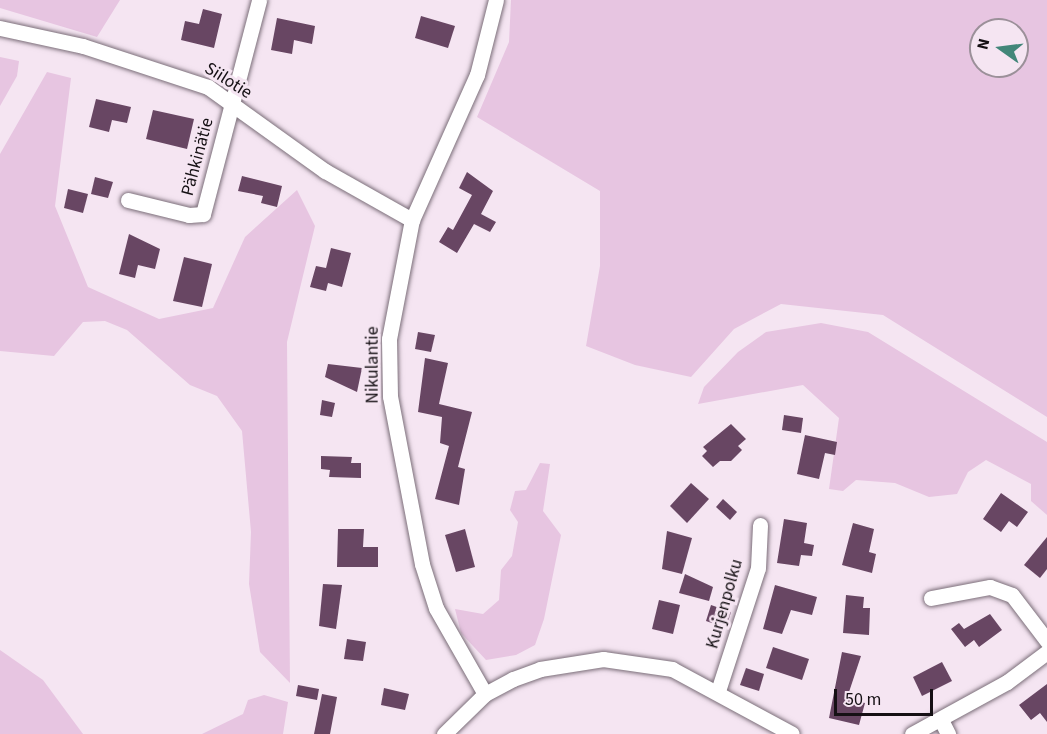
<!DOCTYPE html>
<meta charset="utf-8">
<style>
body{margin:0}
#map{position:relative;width:1047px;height:734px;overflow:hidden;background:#f5e5f2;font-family:"Source Sans 3",sans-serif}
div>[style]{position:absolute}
.green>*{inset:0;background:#e7c5e1}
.building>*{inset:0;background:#684663}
.roads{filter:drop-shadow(0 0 2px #7b6e79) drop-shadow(0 0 2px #7b6e79)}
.minor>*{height:15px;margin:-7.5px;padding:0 7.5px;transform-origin:7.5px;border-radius:7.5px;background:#fff}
span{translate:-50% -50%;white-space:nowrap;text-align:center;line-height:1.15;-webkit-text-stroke:6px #f5e5f2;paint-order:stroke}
.street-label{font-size:18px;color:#151014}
.north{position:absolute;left:969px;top:18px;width:60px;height:60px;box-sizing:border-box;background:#f5e5f2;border:2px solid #9b9099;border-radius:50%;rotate:284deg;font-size:16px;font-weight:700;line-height:24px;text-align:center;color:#151014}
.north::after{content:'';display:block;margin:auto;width:21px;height:27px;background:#428679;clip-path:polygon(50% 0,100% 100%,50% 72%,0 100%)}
.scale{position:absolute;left:834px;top:689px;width:99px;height:27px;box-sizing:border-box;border:3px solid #151014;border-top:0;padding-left:8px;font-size:18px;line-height:21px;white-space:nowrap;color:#151014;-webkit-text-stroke:4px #f5e5f2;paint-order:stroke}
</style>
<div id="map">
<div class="green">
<i style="clip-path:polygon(0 0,120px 0,97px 37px,0 8px)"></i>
<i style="clip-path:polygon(evenodd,511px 0,1047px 0,1047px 417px,883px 315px,781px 304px,734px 329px,691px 377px,635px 365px,586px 346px,600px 266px,600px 191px,477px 117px,509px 42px,511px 0,981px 30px,1017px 30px,1017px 66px,981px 66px,981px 30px)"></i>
<i style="clip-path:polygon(0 57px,19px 61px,17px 76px,0 106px)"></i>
<i style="clip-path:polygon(47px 72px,71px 78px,55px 206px,88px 287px,159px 319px,213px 308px,245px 237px,297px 190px,315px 226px,287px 342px,290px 683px,260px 652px,249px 584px,251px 532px,242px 431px,217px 396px,190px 385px,127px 330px,105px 321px,83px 322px,54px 356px,0 351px,0 154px)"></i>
<i style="clip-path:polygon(821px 323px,868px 332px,1047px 442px,1047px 515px,1031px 501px,1031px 484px,986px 460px,968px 472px,957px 494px,929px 497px,895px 483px,856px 480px,843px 491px,829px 489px,839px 418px,803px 385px,698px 404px,704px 387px,738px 352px,766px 332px)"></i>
<i style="clip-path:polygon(540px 463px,550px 464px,543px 511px,561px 535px,544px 619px,535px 645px,516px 655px,486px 660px,461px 633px,455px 609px,483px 614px,499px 600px,501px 570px,512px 556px,518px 522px,510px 510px,515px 491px,526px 490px)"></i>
<i style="clip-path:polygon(0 650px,43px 680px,83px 734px,0 734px)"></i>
<i style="clip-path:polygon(264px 695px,288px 702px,283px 734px,202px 734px,243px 714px,248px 700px)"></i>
</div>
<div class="building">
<i style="clip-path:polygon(203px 9px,222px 14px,214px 48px,181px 40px,185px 21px,199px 24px)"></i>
<i style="clip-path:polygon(421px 16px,455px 26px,448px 48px,415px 38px)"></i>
<i style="clip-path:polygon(277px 18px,315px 26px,312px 44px,294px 40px,292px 54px,271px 50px)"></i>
<i style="clip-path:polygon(96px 99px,131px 107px,127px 123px,112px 120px,109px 132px,89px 127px)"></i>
<i style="clip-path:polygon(153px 110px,194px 119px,187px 149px,146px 139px)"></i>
<i style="clip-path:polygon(467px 172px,493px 191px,481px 214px,496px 222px,490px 232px,474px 224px,457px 253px,439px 242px,448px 227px,453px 230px,472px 195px,459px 188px)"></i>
<i style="clip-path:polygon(242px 176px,282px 186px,277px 207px,261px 203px,263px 196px,238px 191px)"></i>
<i style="clip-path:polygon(95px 177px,113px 182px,108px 198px,91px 194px)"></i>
<i style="clip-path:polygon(68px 189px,88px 194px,83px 213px,64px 208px)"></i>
<i style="clip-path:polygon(129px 234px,160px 249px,155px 269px,138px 265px,135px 278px,119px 274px)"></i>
<i style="clip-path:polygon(331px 248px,351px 253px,342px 287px,328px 283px,326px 291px,310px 287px,316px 266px,326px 268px)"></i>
<i style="clip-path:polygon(184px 257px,212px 264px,202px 307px,173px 301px)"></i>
<i style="clip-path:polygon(418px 332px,435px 335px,431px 352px,415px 349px)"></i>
<i style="clip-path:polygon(425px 358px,448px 363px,439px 404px,472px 412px,458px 467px,465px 469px,459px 505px,435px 499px,449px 446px,440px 443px,442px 417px,418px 412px)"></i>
<i style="clip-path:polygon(328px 364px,362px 368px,357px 392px,325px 377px)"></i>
<i style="clip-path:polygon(322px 400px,335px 403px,332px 417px,320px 415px)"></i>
<i style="clip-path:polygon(784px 415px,803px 418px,801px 433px,782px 430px)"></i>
<i style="clip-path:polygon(731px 424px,746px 439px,738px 446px,742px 450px,731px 461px,720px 461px,713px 467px,702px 456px,707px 451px,703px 447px)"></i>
<i style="clip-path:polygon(805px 435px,837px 442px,835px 455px,825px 453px,819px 479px,797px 474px)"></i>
<i style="clip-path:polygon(321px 456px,352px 457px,351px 463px,361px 463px,361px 478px,329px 477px,330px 470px,321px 469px)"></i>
<i style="clip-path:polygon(691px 483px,709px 499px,687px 523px,670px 506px)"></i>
<i style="clip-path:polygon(1001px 493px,1028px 512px,1017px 527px,1009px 521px,1001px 532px,983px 519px)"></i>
<i style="clip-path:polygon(723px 499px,737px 512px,730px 520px,716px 507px)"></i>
<i style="clip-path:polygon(784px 519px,807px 523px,804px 543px,814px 545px,812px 556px,801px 555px,799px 566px,777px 563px)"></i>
<i style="clip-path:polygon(853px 523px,874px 529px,869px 552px,876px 554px,872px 573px,842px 565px)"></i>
<i style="clip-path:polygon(338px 529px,364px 529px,363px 547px,378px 547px,378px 567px,337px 567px)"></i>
<i style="clip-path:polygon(465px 529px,475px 567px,456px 572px,445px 535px)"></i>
<i style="clip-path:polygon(667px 531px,692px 538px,682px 574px,662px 569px)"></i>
<i style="clip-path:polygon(1047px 537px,1047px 569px,1040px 578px,1024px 565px)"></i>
<i style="clip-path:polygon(685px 574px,713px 587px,709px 601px,679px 593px)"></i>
<i style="clip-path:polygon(323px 584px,342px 585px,336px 629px,319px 626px)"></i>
<i style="clip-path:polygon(775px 585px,817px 597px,812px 615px,791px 610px,782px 634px,763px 629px)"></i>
<i style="clip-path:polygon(846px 595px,864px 597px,863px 608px,870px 608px,869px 635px,843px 633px)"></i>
<i style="clip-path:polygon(659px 600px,680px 605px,673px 634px,652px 629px)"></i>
<i style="clip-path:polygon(711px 605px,731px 612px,726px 628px,706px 621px)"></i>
<i style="clip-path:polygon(990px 614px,1002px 630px,979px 647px,974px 640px,965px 647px,951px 629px,959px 623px,964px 629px)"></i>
<i style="clip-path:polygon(347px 639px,366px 642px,363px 661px,344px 659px)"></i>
<i style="clip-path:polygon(773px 647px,809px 659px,802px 680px,766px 668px)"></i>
<i style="clip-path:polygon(842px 652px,861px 656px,847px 698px,865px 703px,859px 725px,829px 718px)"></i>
<i style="clip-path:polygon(942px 662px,952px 681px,922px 696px,913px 677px)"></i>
<i style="clip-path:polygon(746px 668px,764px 674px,759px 691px,740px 685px)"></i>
<i style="clip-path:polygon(1047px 684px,1047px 722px,1040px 713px,1031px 720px,1019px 705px)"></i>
<i style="clip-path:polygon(298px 685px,319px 689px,317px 700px,296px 696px)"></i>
<i style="clip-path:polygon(384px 688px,409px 694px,405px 710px,381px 705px)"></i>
<i style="clip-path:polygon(322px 694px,337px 697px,330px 734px,314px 734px)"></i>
</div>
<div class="roads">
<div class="minor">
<i style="left:0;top:28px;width:85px;rotate:12.2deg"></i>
<i style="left:83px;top:46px;width:132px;rotate:18.2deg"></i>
<i style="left:208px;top:87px;width:144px;rotate:35.7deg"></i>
<i style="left:325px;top:171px;width:100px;rotate:29.4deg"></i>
<i style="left:128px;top:200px;width:63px;rotate:13.8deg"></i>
<i style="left:189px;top:215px;width:14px;rotate:-4deg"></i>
<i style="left:203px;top:214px;width:221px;rotate:-75.3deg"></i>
<i style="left:931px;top:598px;width:60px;rotate:-10.6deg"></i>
<i style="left:990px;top:587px;width:23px;rotate:20deg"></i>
<i style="left:1012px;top:595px;width:58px;rotate:52.7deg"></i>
<i style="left:718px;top:691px;width:129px;rotate:-72deg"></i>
<i style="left:758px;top:568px;width:43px;rotate:-87.3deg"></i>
<i style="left:485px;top:694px;width:99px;rotate:-119.7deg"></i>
<i style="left:436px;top:608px;width:46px;rotate:-107.7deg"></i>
<i style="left:422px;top:564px;width:171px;rotate:-100.8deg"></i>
<i style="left:390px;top:396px;width:57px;rotate:-91deg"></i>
<i style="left:389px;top:339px;width:121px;rotate:-79.1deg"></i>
<i style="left:412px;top:220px;width:159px;rotate:-65.9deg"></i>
<i style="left:477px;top:75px;width:77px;rotate:-75.8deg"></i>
<i style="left:941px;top:720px;width:16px;rotate:63deg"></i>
<i style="left:444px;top:734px;width:57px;rotate:-44.3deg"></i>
<i style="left:485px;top:694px;width:32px;rotate:-28deg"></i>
<i style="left:513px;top:679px;width:29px;rotate:-20deg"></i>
<i style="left:540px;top:669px;width:64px;rotate:-9deg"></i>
<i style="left:603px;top:659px;width:70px;rotate:8.2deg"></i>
<i style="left:672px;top:669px;width:136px;rotate:28.4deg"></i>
<i style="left:912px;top:734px;width:108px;rotate:-28.7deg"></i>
<i style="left:1007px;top:682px;width:50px;rotate:-36.9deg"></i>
</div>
</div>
<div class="street-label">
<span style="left:228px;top:81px;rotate:32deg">Siilotie</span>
<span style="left:198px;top:157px;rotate:-75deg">Pähkinätie</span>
<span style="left:373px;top:365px;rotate:-90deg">Nikulantie</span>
<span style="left:725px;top:604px;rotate:-74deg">Kurjenpolku</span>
</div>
<div class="north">N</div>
<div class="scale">50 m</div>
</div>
